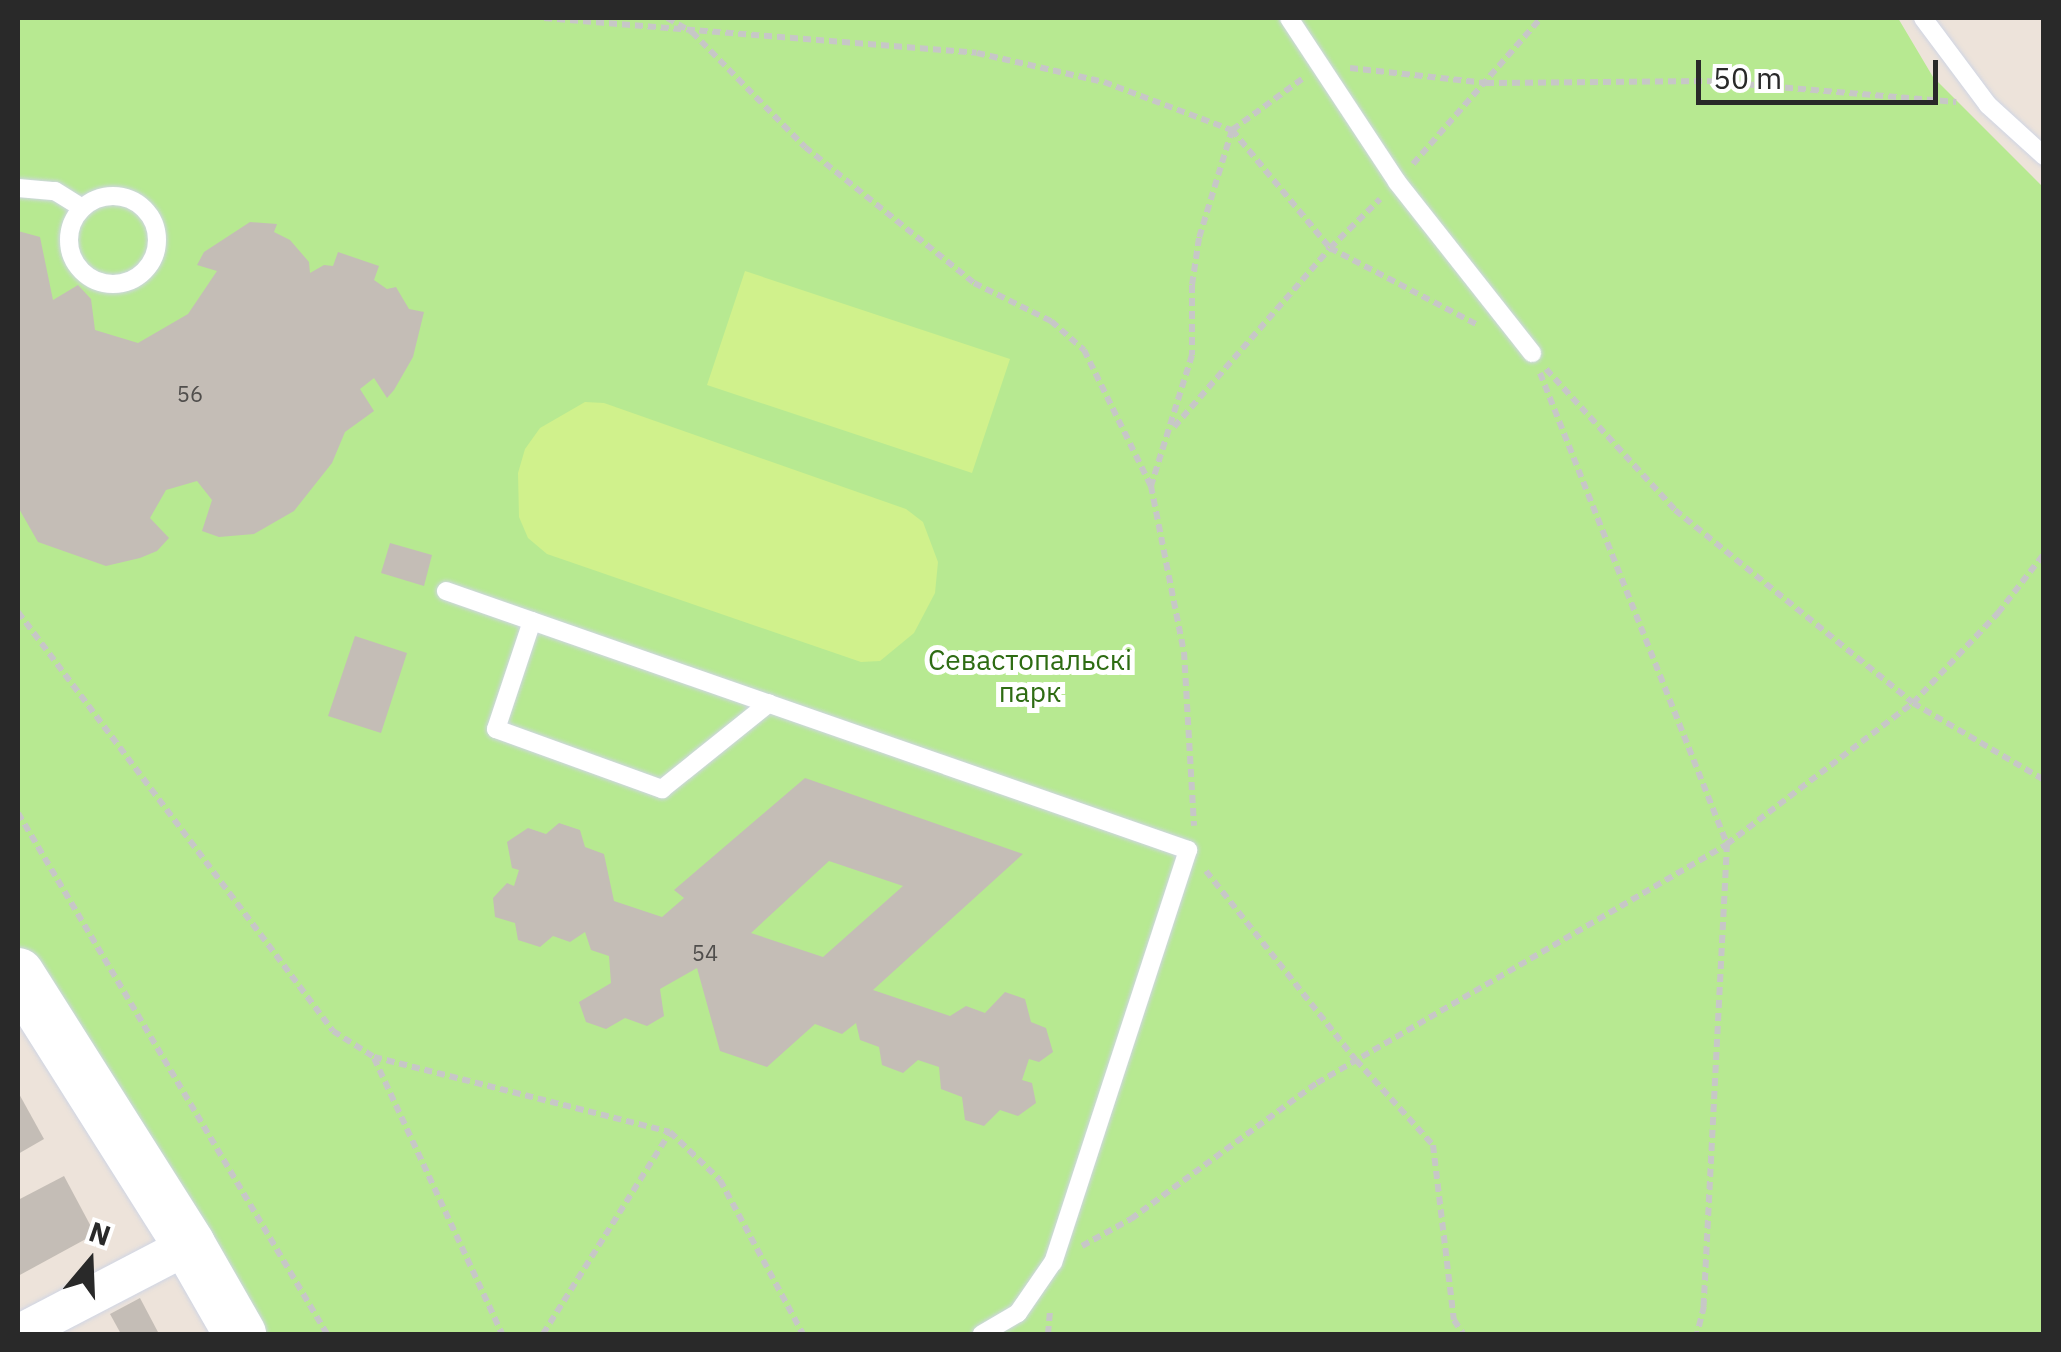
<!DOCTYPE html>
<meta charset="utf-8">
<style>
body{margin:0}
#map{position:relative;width:2061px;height:1352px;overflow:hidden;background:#ede3da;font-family:"IBM Plex Sans",sans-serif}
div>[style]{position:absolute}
.green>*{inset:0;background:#b7e991}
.pitch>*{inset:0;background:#d0f18c}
.building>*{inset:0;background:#c4bdb6}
.path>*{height:6px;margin-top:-3px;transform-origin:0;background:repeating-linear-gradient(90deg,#c7c7c7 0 8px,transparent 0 13px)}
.roads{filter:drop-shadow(0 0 2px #cfd5e4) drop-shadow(0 0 2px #cfd5e4)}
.lane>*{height:18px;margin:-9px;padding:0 9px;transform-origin:9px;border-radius:9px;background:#fff}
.lane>.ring{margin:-9px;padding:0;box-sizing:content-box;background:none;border:18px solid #fff;border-radius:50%}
.street>*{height:38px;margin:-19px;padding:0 19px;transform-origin:19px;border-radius:19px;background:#fff}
.secondary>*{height:52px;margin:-26px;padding:0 26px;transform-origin:26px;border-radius:26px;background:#fff}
span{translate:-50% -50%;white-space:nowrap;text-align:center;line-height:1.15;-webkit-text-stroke:10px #fff;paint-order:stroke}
.number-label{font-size:22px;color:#504e4c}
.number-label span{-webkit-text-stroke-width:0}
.park-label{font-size:28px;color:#2e6c13}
.frame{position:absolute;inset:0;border:20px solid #292929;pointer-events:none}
.north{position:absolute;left:40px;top:1212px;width:100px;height:100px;-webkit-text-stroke:8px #fff;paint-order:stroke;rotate:19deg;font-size:28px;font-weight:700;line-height:40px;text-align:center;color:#292929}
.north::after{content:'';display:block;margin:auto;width:35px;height:45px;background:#292929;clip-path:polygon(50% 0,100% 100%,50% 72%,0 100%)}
.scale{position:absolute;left:1696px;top:60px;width:242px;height:45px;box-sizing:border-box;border:5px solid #292929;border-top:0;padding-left:12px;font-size:30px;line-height:35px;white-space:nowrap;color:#292929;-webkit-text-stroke:8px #fff;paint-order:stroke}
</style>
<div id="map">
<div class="green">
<i style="clip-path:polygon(18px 18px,1898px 18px,1933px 77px,2043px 187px,2043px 1334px,251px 1334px,18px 946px)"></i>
</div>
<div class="pitch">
<i style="clip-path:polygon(745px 271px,1010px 359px,972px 473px,707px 385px)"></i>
<i style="clip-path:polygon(585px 402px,604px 403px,906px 509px,923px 522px,938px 562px,935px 593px,914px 633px,880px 661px,861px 662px,547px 554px,528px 538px,519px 517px,518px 473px,525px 449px,540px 428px)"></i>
</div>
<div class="building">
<i style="clip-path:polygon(250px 222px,277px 224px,274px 232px,290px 240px,309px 262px,310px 273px,324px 265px,333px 266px,338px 252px,379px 266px,374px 280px,387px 289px,396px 287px,409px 309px,424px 312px,413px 357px,394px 390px,387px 398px,374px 378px,360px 389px,374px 411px,345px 432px,332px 463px,294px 511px,254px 534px,219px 537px,202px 531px,212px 500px,197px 481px,166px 490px,150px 518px,169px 538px,157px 551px,140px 558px,106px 566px,38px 542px,18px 507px,18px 231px,40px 237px,53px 300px,78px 285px,91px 299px,95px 330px,138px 343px,188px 314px,217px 271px,197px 265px,204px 252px)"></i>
<i style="clip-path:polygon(390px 543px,432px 555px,424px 586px,381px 573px)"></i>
<i style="clip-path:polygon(355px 636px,407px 653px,381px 733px,328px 716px)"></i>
<i style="clip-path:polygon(evenodd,805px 778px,1023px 854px,873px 990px,950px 1016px,966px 1006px,985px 1013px,1005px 992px,1025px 999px,1031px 1022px,1046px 1028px,1053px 1052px,1039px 1062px,1029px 1059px,1022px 1080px,1032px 1083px,1036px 1103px,1018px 1116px,1000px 1110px,984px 1126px,965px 1120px,962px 1097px,941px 1089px,939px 1067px,918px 1060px,903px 1073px,882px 1065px,879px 1047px,860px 1040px,856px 1023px,842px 1034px,815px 1024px,767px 1067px,720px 1051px,697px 968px,660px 989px,664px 1016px,647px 1026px,625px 1018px,606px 1029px,586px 1022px,579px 1002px,611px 983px,609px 956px,591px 950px,585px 932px,570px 942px,553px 936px,540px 947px,518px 940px,515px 923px,495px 917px,493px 898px,507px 883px,514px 886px,519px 870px,512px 868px,507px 842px,528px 828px,546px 834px,559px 823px,580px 830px,585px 847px,604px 854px,614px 901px,662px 917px,684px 898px,674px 890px,805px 778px,829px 861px,903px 886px,823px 957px,751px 933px,829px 861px)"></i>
<i style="clip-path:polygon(18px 1092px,44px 1139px,18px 1154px)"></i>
<i style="clip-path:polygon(64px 1176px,95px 1234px,18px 1276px,18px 1200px)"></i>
<i style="clip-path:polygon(140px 1298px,159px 1334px,121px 1334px,110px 1314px)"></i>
</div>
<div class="path">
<i style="left:544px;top:18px;width:434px;rotate:4.6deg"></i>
<i style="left:977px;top:53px;width:130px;rotate:12.9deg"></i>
<i style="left:1104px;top:82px;width:137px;rotate:20.6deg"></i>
<i style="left:1232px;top:130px;width:113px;rotate:107deg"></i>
<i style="left:1199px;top:238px;width:48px;rotate:98.5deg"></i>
<i style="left:1192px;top:285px;width:70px;rotate:90deg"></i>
<i style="left:1192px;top:355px;width:137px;rotate:107.4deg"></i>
<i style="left:1151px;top:486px;width:169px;rotate:78.8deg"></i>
<i style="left:1184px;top:652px;width:174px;rotate:86.7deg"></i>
<i style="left:667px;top:18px;width:29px;rotate:29deg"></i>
<i style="left:692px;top:32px;width:161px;rotate:45.5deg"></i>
<i style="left:805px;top:147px;width:217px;rotate:38.8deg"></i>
<i style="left:974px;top:283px;width:86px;rotate:26.3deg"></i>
<i style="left:1051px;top:321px;width:44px;rotate:41.3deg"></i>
<i style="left:1084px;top:350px;width:152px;rotate:63.8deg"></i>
<i style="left:1350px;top:68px;width:137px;rotate:6.3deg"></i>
<i style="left:1486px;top:83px;width:221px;rotate:-0.5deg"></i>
<i style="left:1707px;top:81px;width:250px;rotate:4.8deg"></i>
<i style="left:1302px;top:79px;width:87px;rotate:143.9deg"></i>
<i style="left:1232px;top:130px;width:153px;rotate:50.3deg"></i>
<i style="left:1330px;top:248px;width:167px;rotate:27.5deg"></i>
<i style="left:1413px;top:164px;width:194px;rotate:-48.8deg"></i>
<i style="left:1546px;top:369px;width:191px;rotate:47.5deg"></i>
<i style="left:1675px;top:510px;width:306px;rotate:39deg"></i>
<i style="left:1913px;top:703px;width:152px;rotate:30.4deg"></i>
<i style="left:1540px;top:373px;width:507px;rotate:68.35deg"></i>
<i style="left:1727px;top:844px;width:463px;rotate:92.9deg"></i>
<i style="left:1704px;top:1306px;width:29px;rotate:104deg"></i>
<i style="left:1174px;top:427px;width:237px;rotate:-48.9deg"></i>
<i style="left:1330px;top:248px;width:70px;rotate:-44.4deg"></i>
<i style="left:18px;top:612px;width:524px;rotate:53.06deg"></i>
<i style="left:333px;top:1031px;width:49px;rotate:32.4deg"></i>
<i style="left:374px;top:1057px;width:305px;rotate:14.2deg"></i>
<i style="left:670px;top:1132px;width:69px;rotate:43.8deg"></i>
<i style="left:720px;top:1180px;width:175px;rotate:61.7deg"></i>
<i style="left:18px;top:813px;width:606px;rotate:59.33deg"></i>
<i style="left:1206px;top:871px;width:241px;rotate:51.6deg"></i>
<i style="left:1356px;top:1060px;width:115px;rotate:47.8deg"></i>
<i style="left:1433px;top:1145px;width:176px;rotate:83.2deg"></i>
<i style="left:1454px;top:1320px;width:17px;rotate:57deg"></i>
<i style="left:374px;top:1058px;width:304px;rotate:65.1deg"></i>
<i style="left:1082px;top:1246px;width:56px;rotate:-28.9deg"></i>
<i style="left:1131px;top:1219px;width:230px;rotate:-36.2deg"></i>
<i style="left:1317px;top:1083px;width:475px;rotate:-30.2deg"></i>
<i style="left:1727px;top:844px;width:233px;rotate:-37.2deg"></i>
<i style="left:1913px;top:703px;width:124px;rotate:-46.6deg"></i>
<i style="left:1998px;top:613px;width:75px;rotate:-52.1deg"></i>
<i style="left:543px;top:1334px;width:239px;rotate:-57.8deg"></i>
<i style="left:1048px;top:1334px;width:23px;rotate:-85deg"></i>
</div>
<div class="roads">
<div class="lane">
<i style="left:1289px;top:18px;width:196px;rotate:56.6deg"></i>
<i style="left:1397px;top:182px;width:218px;rotate:51.7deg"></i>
<i style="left:1923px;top:18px;width:109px;rotate:53.2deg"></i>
<i style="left:1988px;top:105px;width:76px;rotate:42.3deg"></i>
<i style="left:18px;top:188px;width:37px;rotate:5deg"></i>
<i style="left:55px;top:191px;width:32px;rotate:32deg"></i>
<i class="ring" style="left:69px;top:196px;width:70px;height:70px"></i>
<i style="left:446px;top:591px;width:786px;rotate:19.24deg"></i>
<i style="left:1188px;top:850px;width:434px;rotate:108.1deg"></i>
<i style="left:1053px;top:1262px;width:62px;rotate:124.5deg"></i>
<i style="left:1018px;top:1313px;width:42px;rotate:149.7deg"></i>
<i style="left:532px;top:621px;width:114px;rotate:108.4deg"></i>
<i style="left:496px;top:729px;width:177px;rotate:19.9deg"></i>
<i style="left:662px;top:789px;width:137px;rotate:-38.8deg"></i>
</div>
<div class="street">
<i style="left:18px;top:1334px;width:193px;rotate:-27.5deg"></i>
</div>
<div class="secondary">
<i style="left:18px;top:974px;width:320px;rotate:57.7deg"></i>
<i style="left:189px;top:1245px;width:103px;rotate:60.2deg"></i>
</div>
</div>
<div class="number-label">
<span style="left:190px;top:394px">56</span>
<span style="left:705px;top:953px">54</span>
</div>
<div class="park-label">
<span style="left:1030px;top:676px">Севастопальскі<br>парк</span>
</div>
<div class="frame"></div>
<div class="north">N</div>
<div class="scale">50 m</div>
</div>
